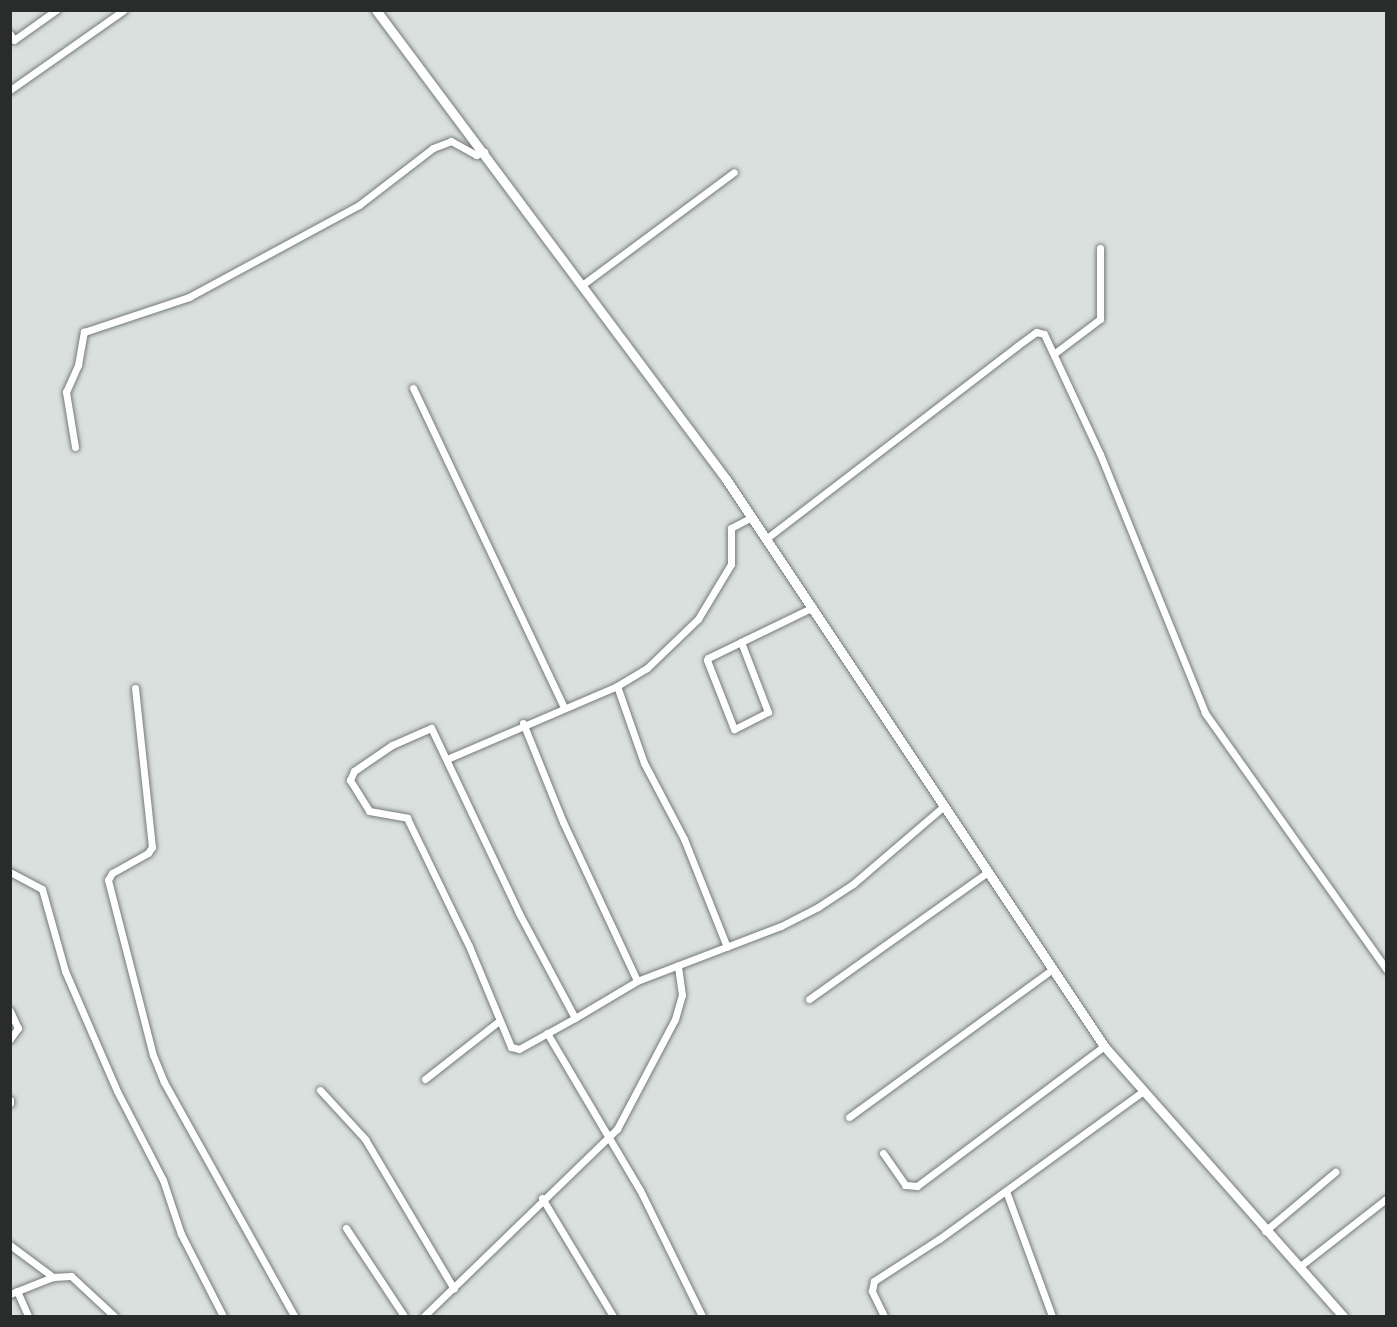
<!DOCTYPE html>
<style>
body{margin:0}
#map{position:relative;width:1397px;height:1327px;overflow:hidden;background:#dae0de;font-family:Signika,sans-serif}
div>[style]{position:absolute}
.roads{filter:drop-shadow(0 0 2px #757b79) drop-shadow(0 0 2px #757b79)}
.street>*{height:7px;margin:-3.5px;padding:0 3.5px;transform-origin:3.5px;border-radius:3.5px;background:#fff}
.secondary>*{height:9px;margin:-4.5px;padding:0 4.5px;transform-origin:4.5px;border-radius:4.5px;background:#fff}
span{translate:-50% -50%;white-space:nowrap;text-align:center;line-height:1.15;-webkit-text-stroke:4.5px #e7edeb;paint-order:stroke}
.frame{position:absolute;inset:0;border:12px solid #2a2c2b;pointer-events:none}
</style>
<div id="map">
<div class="roads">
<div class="street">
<i style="left:10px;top:34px;width:7px;rotate:56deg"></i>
<i style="left:14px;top:40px;width:52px;rotate:-35.5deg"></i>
<i style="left:10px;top:90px;width:139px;rotate:-35.1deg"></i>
<i style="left:582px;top:285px;width:189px;rotate:-36.6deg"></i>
<i style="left:1055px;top:353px;width:56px;rotate:-37.1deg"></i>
<i style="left:1100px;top:319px;width:71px;rotate:-90deg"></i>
<i style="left:413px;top:388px;width:353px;rotate:64.7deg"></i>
<i style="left:75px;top:447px;width:56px;rotate:-99.3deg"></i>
<i style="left:66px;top:392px;width:30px;rotate:-66deg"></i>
<i style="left:78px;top:365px;width:34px;rotate:-80deg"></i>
<i style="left:84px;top:332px;width:111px;rotate:-18.4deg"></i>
<i style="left:189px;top:297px;width:193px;rotate:-28.4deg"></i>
<i style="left:359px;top:205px;width:93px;rotate:-37.6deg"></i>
<i style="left:433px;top:148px;width:19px;rotate:-21deg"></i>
<i style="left:451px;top:141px;width:29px;rotate:29deg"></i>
<i style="left:476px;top:155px;width:9px;rotate:-21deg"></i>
<i style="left:767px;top:538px;width:315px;rotate:-37.5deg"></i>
<i style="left:1017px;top:346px;width:24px;rotate:-36deg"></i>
<i style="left:1036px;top:332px;width:8px;rotate:14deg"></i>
<i style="left:1044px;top:334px;width:132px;rotate:65deg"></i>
<i style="left:1100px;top:454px;width:279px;rotate:67.9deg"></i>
<i style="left:1205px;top:713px;width:314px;rotate:54.7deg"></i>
<i style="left:741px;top:642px;width:75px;rotate:68.9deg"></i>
<i style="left:768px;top:712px;width:38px;rotate:153deg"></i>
<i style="left:734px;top:729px;width:74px;rotate:-111.4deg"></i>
<i style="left:707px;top:660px;width:2px;rotate:-63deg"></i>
<i style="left:708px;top:658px;width:37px;rotate:-26deg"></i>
<i style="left:741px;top:642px;width:80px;rotate:-25.9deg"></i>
<i style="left:617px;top:686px;width:82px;rotate:70.7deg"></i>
<i style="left:644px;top:763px;width:86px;rotate:62.2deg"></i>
<i style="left:684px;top:839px;width:116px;rotate:68.3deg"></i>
<i style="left:135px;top:688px;width:160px;rotate:83.9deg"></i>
<i style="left:152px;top:847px;width:7px;rotate:124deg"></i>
<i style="left:148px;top:853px;width:41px;rotate:150.9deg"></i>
<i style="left:112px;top:873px;width:8px;rotate:120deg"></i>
<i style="left:108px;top:880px;width:181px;rotate:75.6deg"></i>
<i style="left:153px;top:1055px;width:29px;rotate:68deg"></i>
<i style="left:164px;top:1082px;width:268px;rotate:60.9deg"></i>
<i style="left:523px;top:723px;width:107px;rotate:68deg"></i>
<i style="left:563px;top:822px;width:175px;rotate:65deg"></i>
<i style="left:447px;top:759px;width:185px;rotate:-23.2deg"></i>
<i style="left:617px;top:686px;width:35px;rotate:-31deg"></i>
<i style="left:647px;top:668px;width:71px;rotate:-43.9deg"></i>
<i style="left:698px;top:619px;width:64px;rotate:-59deg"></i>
<i style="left:731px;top:564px;width:36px;rotate:-90deg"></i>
<i style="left:731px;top:528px;width:24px;rotate:-28deg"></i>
<i style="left:10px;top:872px;width:36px;rotate:28deg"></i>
<i style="left:42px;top:889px;width:85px;rotate:74.3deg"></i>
<i style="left:65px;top:971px;width:131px;rotate:66.6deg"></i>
<i style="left:117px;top:1091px;width:100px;rotate:62.7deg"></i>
<i style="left:163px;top:1180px;width:57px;rotate:71.6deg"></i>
<i style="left:181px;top:1234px;width:92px;rotate:62.9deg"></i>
<i style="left:809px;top:999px;width:219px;rotate:-35.4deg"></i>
<i style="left:10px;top:1011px;width:19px;rotate:65deg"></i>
<i style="left:18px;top:1028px;width:14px;rotate:126deg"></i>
<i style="left:575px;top:1018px;width:119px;rotate:-118.1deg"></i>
<i style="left:519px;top:913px;width:205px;rotate:-115.4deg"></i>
<i style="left:431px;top:728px;width:43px;rotate:156.4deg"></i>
<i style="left:392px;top:745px;width:46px;rotate:145.6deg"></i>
<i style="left:354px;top:771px;width:10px;rotate:114deg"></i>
<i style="left:350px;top:780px;width:36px;rotate:58deg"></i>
<i style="left:369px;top:811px;width:39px;rotate:10deg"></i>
<i style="left:407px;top:818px;width:142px;rotate:64.2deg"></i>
<i style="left:469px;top:946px;width:109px;rotate:67.4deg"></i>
<i style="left:511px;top:1047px;width:8px;rotate:14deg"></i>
<i style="left:519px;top:1049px;width:64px;rotate:-29deg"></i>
<i style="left:575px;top:1018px;width:72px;rotate:-30.8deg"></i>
<i style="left:637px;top:981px;width:154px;rotate:-20.9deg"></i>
<i style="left:781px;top:926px;width:42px;rotate:-27.2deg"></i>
<i style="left:818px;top:907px;width:42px;rotate:-33.3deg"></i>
<i style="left:853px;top:884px;width:120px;rotate:-40.6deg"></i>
<i style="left:547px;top:1033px;width:182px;rotate:59.4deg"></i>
<i style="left:640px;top:1190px;width:140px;rotate:63.8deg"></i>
<i style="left:425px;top:1079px;width:94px;rotate:-38.1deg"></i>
<i style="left:320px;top:1090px;width:67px;rotate:47.4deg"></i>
<i style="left:365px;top:1139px;width:174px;rotate:59.3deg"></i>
<i style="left:10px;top:1100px;width:3px;rotate:90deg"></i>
<i style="left:849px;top:1117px;width:250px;rotate:-36deg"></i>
<i style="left:883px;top:1153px;width:39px;rotate:55deg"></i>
<i style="left:905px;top:1185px;width:12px;rotate:5deg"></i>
<i style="left:917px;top:1186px;width:234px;rotate:-36.8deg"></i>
<i style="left:1006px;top:1191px;width:133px;rotate:69.8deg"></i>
<i style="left:542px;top:1198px;width:138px;rotate:59deg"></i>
<i style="left:346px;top:1228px;width:105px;rotate:56.6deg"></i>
<i style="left:1265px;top:1231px;width:92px;rotate:-40.1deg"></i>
<i style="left:10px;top:1245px;width:54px;rotate:36.7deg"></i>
<i style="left:53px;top:1277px;width:18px;rotate:-3deg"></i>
<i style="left:71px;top:1276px;width:59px;rotate:42.9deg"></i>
<i style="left:1299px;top:1267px;width:110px;rotate:-38deg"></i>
<i style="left:17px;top:1291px;width:27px;rotate:66deg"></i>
<i style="left:10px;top:1294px;width:46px;rotate:-21.6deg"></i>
<i style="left:424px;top:1316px;width:269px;rotate:-44.1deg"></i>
<i style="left:617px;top:1129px;width:124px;rotate:-62.2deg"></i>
<i style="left:675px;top:1019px;width:25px;rotate:-74deg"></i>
<i style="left:682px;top:995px;width:30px;rotate:-98deg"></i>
<i style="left:884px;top:1316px;width:28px;rotate:-116deg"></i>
<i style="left:872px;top:1291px;width:10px;rotate:-79deg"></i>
<i style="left:874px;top:1281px;width:77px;rotate:-32.9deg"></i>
<i style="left:939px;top:1239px;width:249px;rotate:-35.9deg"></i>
</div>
<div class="secondary">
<i style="left:376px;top:10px;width:585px;rotate:53.27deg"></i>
<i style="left:726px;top:479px;width:681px;rotate:56.31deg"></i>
<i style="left:1104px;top:1046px;width:361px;rotate:48.5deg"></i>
</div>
</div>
<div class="frame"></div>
</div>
